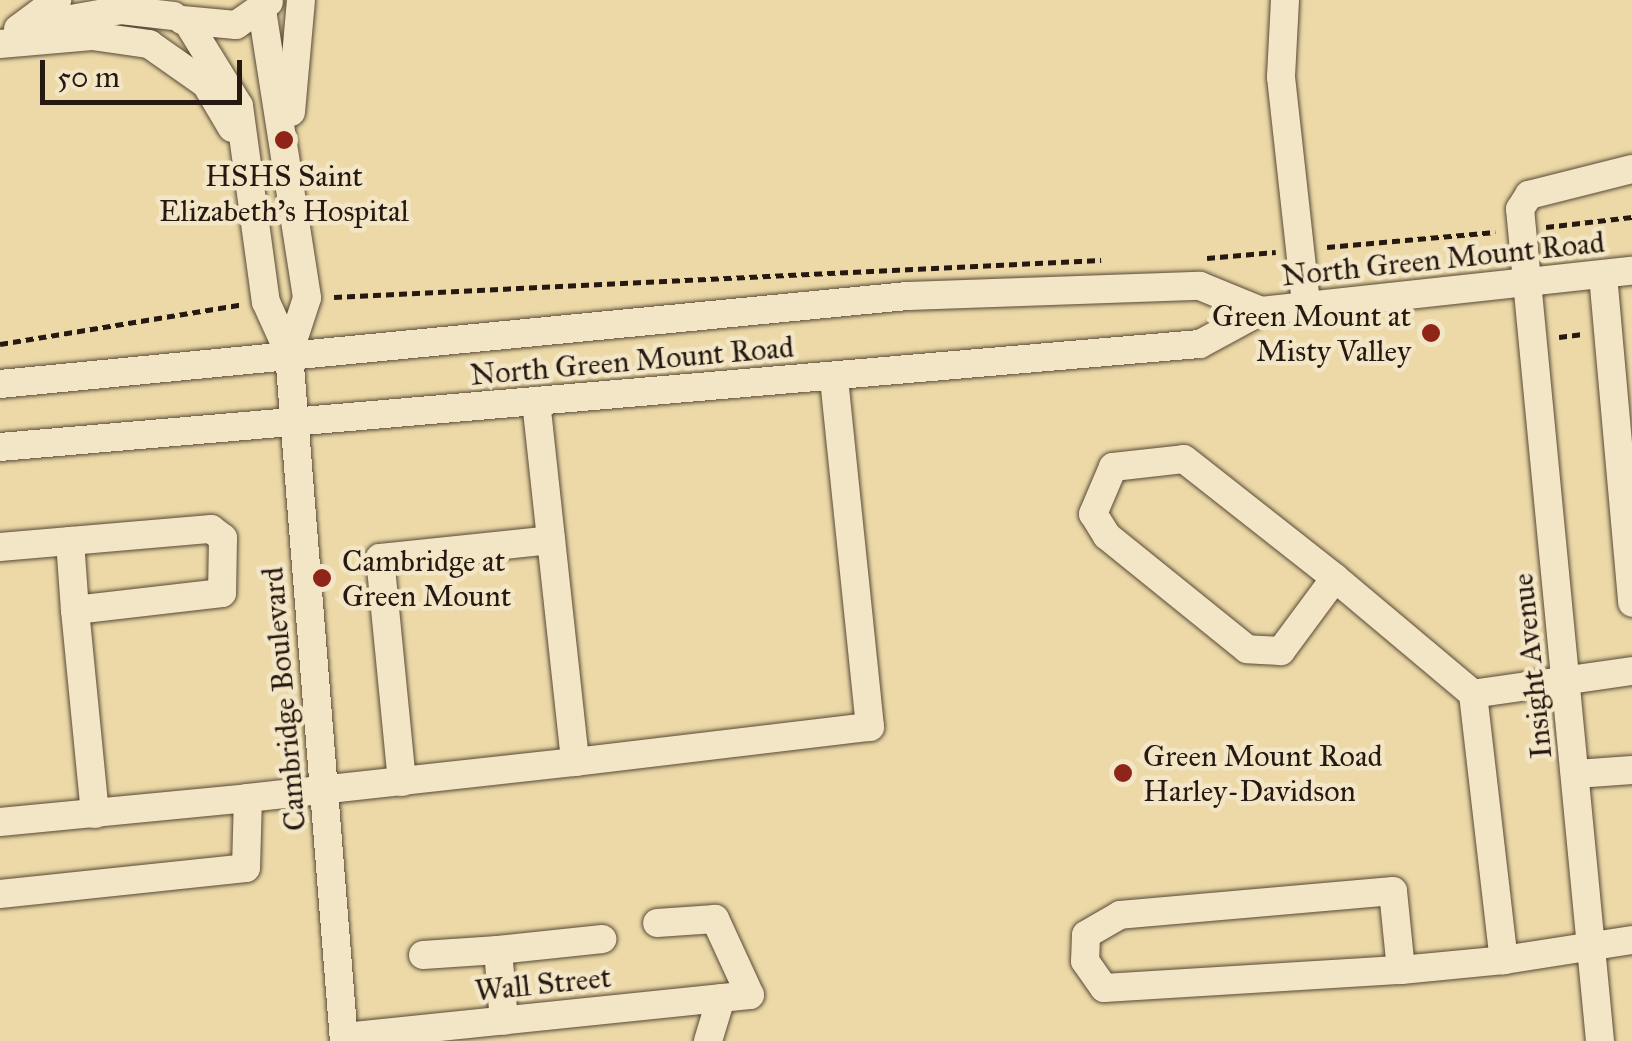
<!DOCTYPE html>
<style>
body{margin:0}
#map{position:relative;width:1632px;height:1041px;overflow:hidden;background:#ecd9a7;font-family:"IM FELL Great Primer",serif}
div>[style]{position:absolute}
.path>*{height:5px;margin-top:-2.5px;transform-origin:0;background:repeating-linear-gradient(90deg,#261912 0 8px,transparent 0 13px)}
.roads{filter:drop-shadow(0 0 2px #584937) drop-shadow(0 0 2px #584937)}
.minor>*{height:28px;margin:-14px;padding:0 14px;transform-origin:14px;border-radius:14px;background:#f3e6c6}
.dots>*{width:28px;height:28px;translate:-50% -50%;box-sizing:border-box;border:5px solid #f3e6c6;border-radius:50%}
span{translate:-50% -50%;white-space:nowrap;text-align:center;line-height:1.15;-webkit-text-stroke:9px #f3e6c6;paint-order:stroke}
.poi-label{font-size:30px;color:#261912}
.right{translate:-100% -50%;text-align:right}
.left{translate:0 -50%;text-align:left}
.street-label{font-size:30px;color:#261912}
.scale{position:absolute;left:40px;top:60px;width:202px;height:45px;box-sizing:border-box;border:5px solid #261912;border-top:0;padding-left:12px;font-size:30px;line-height:35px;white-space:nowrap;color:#261912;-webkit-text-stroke:8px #f3e6c6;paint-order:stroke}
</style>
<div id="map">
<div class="path">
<i style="left:1546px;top:227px;width:87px;rotate:-6.6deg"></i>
<i style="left:1327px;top:247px;width:169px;rotate:-5.1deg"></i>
<i style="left:1207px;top:258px;width:69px;rotate:-5deg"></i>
<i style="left:334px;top:297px;width:768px;rotate:-2.76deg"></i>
<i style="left:1559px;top:337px;width:24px;rotate:-7deg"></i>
<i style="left:0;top:344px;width:246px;rotate:-9.3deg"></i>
</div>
<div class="roads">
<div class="minor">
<i style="left:1285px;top:0;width:77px;rotate:93deg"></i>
<i style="left:1281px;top:77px;width:229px;rotate:83.7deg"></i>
<i style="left:262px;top:10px;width:291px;rotate:81.1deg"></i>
<i style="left:307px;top:298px;width:58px;rotate:108.1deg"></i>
<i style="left:182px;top:20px;width:54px;rotate:5.3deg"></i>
<i style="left:236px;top:25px;width:40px;rotate:-34.9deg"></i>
<i style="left:188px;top:23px;width:97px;rotate:58.4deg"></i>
<i style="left:239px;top:106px;width:198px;rotate:82.2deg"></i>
<i style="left:266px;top:302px;width:56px;rotate:65.7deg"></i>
<i style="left:289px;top:353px;width:690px;rotate:85.43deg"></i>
<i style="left:20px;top:28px;width:103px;rotate:-10.1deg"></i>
<i style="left:121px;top:10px;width:53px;rotate:6.5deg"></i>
<i style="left:18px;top:29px;width:49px;rotate:-36.6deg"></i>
<i style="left:0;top:44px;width:92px;rotate:-5deg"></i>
<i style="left:92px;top:36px;width:58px;rotate:8deg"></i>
<i style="left:149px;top:44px;width:70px;rotate:35.1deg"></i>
<i style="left:206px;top:84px;width:51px;rotate:59.4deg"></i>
<i style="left:291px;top:112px;width:112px;rotate:-84.9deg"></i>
<i style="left:1603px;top:275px;width:329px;rotate:84.9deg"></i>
<i style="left:0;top:384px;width:912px;rotate:-5.54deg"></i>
<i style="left:908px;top:296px;width:292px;rotate:-2deg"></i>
<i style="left:1200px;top:286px;width:66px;rotate:22.3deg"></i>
<i style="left:536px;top:401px;width:363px;rotate:83.8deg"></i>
<i style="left:575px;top:762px;width:297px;rotate:-6.8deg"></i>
<i style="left:870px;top:727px;width:352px;rotate:-95.9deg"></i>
<i style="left:0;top:447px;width:1204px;rotate:-4.91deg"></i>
<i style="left:1200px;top:344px;width:69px;rotate:-28.4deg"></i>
<i style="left:1261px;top:311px;width:373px;rotate:-6.2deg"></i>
<i style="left:1184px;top:459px;width:192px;rotate:38.2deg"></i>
<i style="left:1335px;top:578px;width:91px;rotate:126.5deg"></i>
<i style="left:1281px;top:651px;width:34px;rotate:-177deg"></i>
<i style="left:1247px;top:649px;width:180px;rotate:-141.1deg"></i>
<i style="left:1107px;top:536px;width:26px;rotate:-122deg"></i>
<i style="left:1093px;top:514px;width:51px;rotate:-66.9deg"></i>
<i style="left:1113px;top:467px;width:71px;rotate:-6.4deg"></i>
<i style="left:70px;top:541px;width:69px;rotate:85.9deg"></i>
<i style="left:0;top:547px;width:212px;rotate:-4.9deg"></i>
<i style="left:211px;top:529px;width:15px;rotate:37deg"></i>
<i style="left:223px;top:538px;width:55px;rotate:91deg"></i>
<i style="left:222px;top:593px;width:148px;rotate:173.4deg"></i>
<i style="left:75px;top:610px;width:205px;rotate:84.4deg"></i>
<i style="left:1335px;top:578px;width:180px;rotate:40deg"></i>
<i style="left:1632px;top:671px;width:161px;rotate:171.8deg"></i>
<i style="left:1473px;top:694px;width:268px;rotate:83.4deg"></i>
<i style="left:1504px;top:960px;width:130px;rotate:-8.9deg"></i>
<i style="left:1576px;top:774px;width:56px;rotate:-4.1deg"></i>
<i style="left:402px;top:782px;width:225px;rotate:-95.6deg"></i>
<i style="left:380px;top:558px;width:172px;rotate:-6deg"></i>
<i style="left:0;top:822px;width:249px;rotate:-5.5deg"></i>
<i style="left:0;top:894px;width:247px;rotate:-6deg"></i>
<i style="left:246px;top:868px;width:70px;rotate:-88.4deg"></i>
<i style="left:248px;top:798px;width:329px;rotate:-6.3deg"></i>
<i style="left:498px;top:950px;width:105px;rotate:-6deg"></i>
<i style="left:423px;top:955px;width:75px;rotate:-3.8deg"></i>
<i style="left:498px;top:950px;width:71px;rotate:85.2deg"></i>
<i style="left:1401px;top:970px;width:79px;rotate:-95.8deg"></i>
<i style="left:1393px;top:891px;width:274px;rotate:175deg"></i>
<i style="left:1120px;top:915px;width:39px;rotate:150deg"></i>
<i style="left:1086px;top:935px;width:26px;rotate:92deg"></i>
<i style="left:1085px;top:961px;width:33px;rotate:55deg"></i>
<i style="left:1104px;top:988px;width:298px;rotate:-3.5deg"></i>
<i style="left:1401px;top:970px;width:103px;rotate:-5.5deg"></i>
<i style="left:344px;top:1037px;width:408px;rotate:-5.9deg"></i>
<i style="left:750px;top:995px;width:84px;rotate:-114.7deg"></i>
<i style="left:715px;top:919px;width:58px;rotate:176.1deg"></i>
<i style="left:708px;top:1041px;width:45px;rotate:-73.2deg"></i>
<i style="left:1600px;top:1041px;width:836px;rotate:-95.49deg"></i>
<i style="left:1520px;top:209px;width:17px;rotate:-57deg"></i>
<i style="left:1529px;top:195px;width:106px;rotate:-14.2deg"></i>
</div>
</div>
<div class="dots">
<i style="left:284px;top:140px;background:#8f2418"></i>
<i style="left:1431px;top:333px;background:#8f2418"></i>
<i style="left:322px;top:578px;background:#8f2418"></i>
<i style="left:1123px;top:773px;background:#8f2418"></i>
</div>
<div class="poi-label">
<span style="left:284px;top:193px">HSHS Saint<br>Elizabeth's Hospital</span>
<span class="right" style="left:1411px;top:333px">Green Mount at<br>Misty Valley</span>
<span class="left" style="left:342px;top:578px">Cambridge at<br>Green Mount</span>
<span class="left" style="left:1143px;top:773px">Green Mount Road<br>Harley-Davidson</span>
</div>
<div class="street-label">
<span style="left:1443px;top:259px;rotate:-6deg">North Green Mount Road</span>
<span style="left:632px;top:361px;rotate:-5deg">North Green Mount Road</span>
<span style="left:1532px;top:666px;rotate:-96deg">Insight Avenue</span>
<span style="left:284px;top:699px;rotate:-95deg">Cambridge Boulevard</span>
<span style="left:543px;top:984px;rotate:-6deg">Wall Street</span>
</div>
<div class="scale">50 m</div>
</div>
